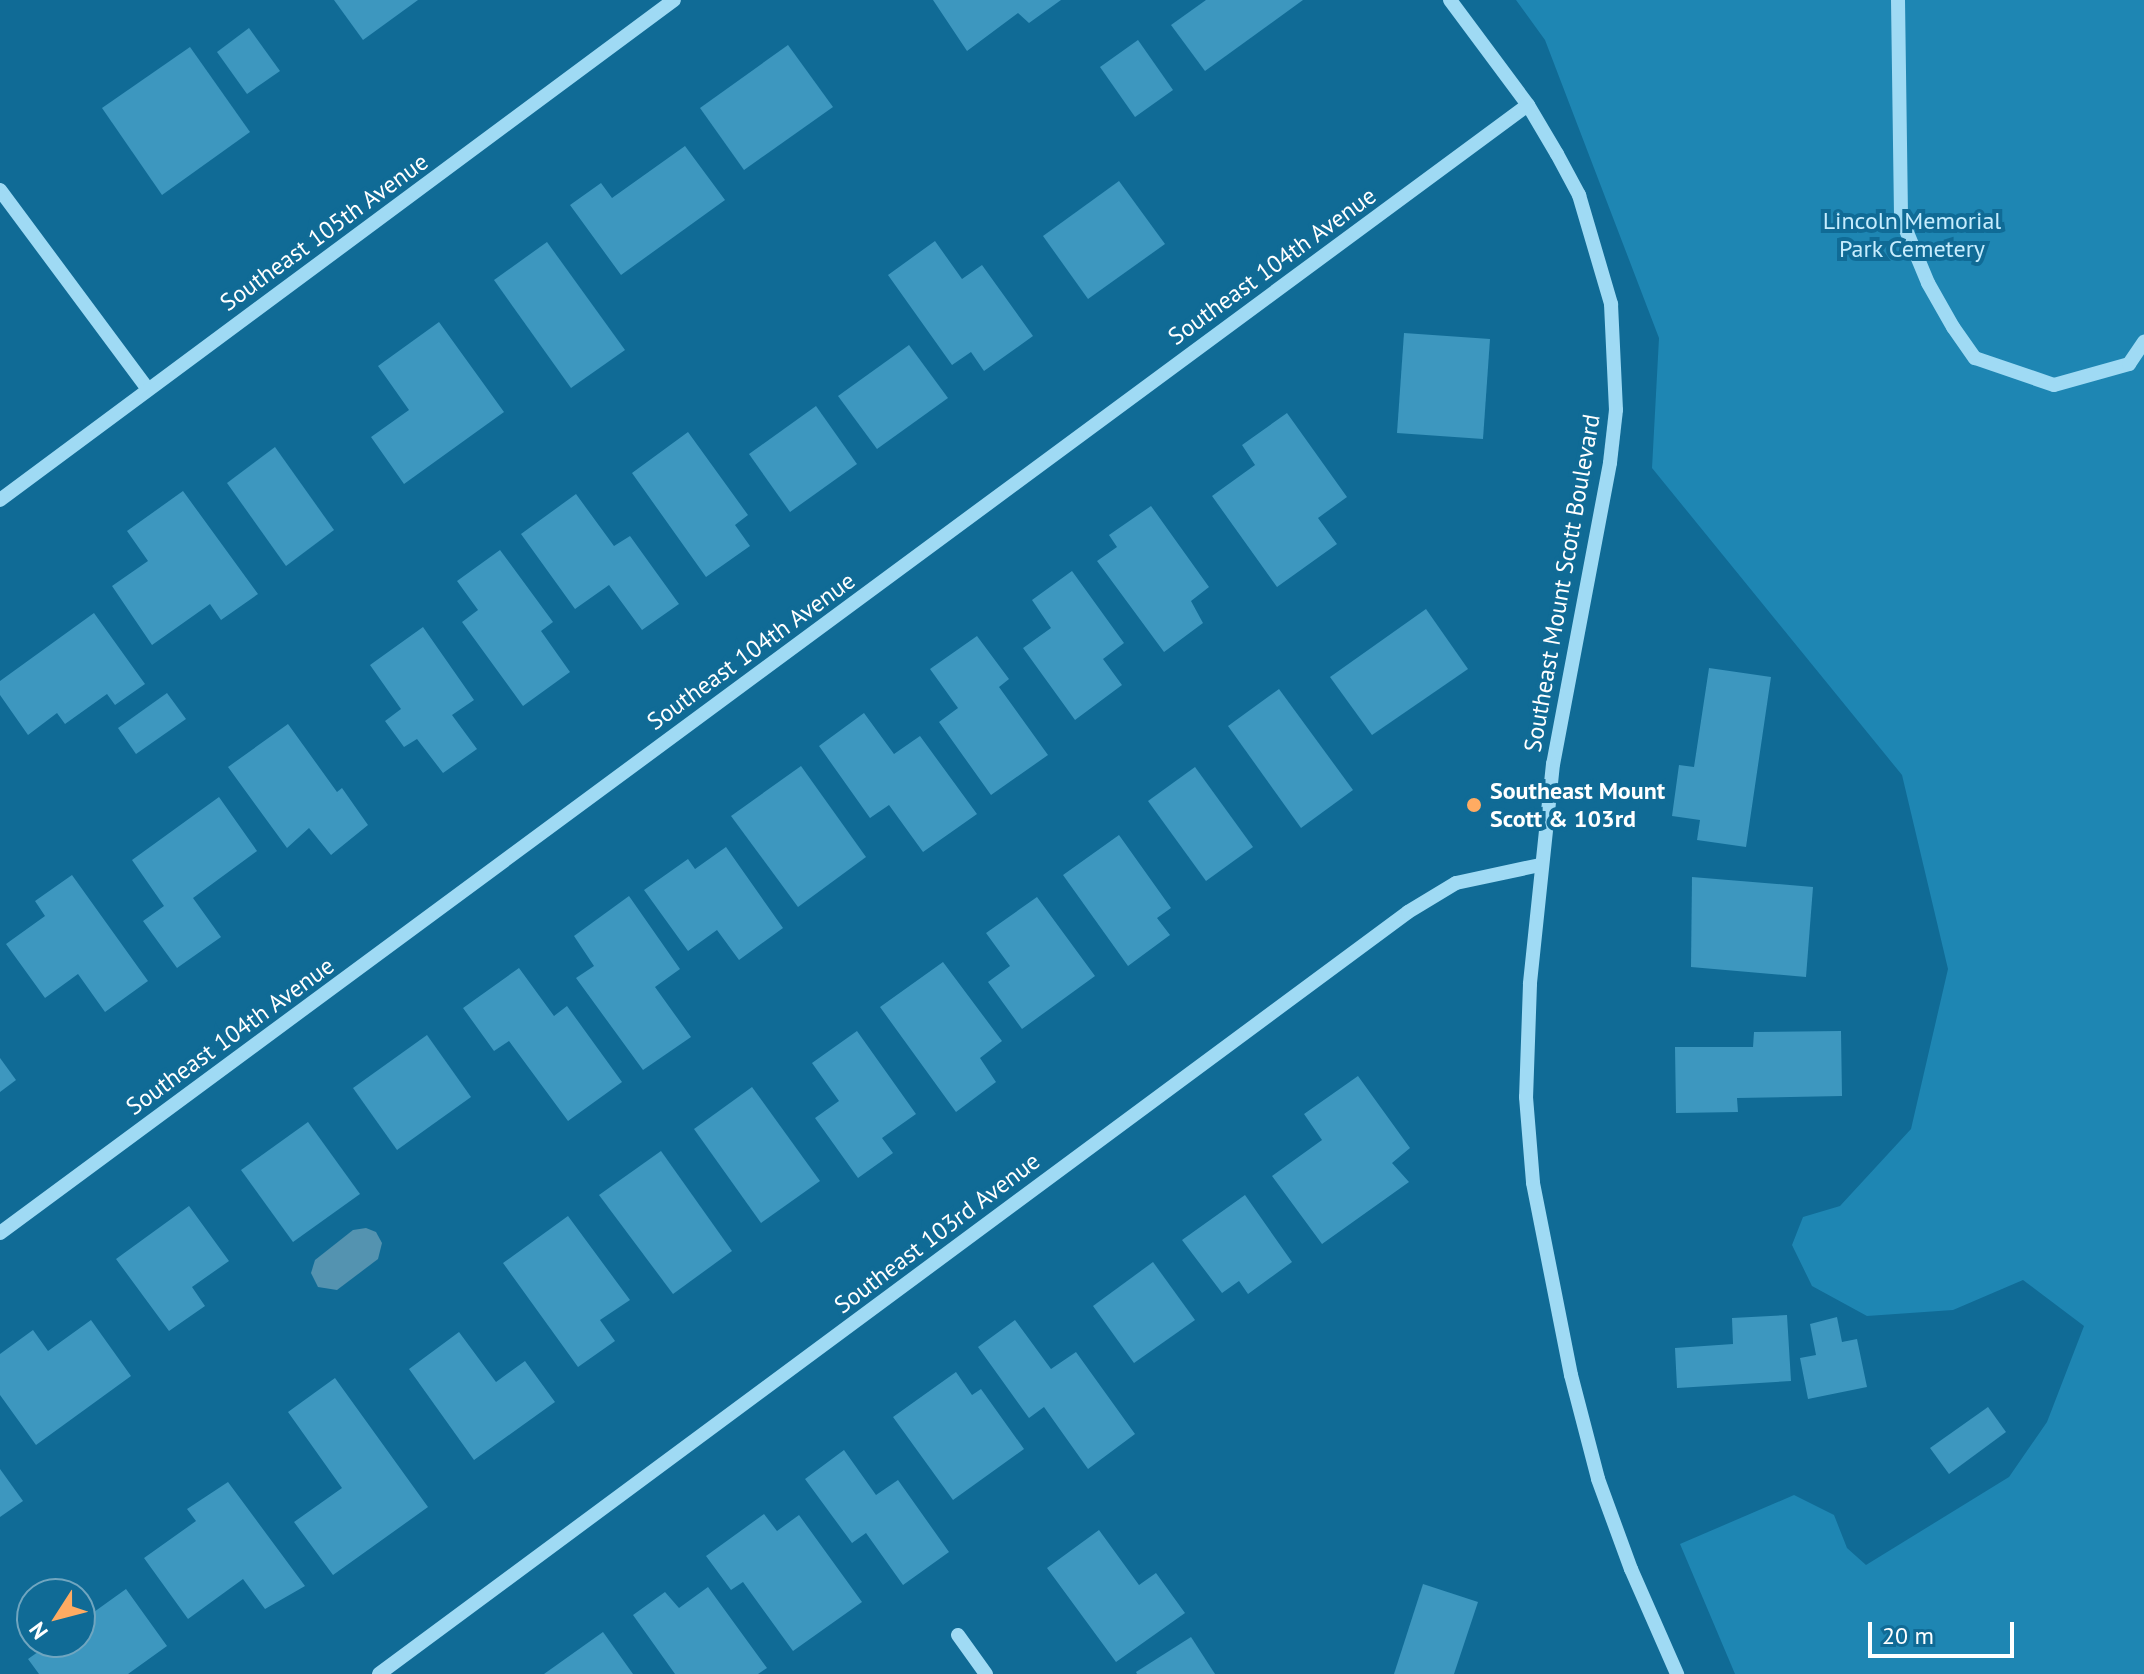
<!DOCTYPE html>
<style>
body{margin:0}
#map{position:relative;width:2144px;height:1674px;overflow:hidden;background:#106b96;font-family:"PT Sans",sans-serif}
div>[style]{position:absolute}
.green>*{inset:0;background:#1e86b3}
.water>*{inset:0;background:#5493b0}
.building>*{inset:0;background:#3d97bf}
.minor>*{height:14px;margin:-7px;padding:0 7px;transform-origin:7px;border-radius:7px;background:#9fdaf4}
.dots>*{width:22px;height:22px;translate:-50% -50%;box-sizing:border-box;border:4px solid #106b96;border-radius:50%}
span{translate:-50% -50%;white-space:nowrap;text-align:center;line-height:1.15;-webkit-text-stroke:8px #106b96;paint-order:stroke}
.park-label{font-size:24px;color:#c7edfe}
.street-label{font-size:24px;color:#fff}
.poi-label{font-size:24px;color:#fff;font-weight:700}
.left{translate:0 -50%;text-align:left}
.north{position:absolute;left:16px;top:1578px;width:80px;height:80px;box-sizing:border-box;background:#106b96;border:2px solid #70a6c0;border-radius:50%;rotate:234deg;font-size:22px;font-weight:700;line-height:32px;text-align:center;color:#fff}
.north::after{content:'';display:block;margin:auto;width:28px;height:36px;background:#ffab62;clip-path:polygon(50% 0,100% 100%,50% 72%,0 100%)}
.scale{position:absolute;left:1868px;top:1622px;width:146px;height:36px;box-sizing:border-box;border:4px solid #fff;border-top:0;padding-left:10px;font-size:24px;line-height:28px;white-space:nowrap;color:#fff;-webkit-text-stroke:6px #106b96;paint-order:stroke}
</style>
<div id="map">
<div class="green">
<i style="clip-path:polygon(1516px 0,2144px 0,2144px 1674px,1735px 1674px,1680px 1544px,1794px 1495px,1834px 1515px,1847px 1548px,1866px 1565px,2009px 1477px,2047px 1422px,2084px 1326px,2023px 1280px,1953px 1310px,1867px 1316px,1812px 1286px,1792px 1245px,1803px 1217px,1840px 1206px,1911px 1129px,1948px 969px,1902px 775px,1652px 468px,1659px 338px,1545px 40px)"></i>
</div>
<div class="water">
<i style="clip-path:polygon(366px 1228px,376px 1232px,382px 1243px,378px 1259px,337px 1290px,318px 1287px,311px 1273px,315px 1260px,353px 1230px)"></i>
</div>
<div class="building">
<i style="clip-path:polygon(334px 0,418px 0,363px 40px)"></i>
<i style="clip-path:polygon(933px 0,1061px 0,1029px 23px,1018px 13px,967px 51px)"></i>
<i style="clip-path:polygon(1206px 0,1303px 0,1205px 71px,1171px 25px)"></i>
<i style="clip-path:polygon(249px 28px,280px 71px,247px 94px,217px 52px)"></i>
<i style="clip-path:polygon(1138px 40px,1173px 90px,1135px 117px,1100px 67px)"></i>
<i style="clip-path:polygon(788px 45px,833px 107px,744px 170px,700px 108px)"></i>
<i style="clip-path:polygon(190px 47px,250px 132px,162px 195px,102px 108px)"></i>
<i style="clip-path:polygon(685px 146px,725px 200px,621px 275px,570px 205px,601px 183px,612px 198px)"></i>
<i style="clip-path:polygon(1119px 181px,1165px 244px,1088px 299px,1043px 236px)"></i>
<i style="clip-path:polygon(935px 241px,962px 279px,982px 265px,1033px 336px,984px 371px,971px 352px,952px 365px,888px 275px)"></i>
<i style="clip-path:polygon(547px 242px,625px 350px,571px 388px,494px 280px)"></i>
<i style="clip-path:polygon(439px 322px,504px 412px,404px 484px,371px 437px,409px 410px,378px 366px)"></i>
<i style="clip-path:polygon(1404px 333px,1490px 339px,1483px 439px,1397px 433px)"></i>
<i style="clip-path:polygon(909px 345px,948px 398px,877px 449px,838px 396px)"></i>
<i style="clip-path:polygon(816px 406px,857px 464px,790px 512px,749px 454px)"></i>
<i style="clip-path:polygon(1287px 413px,1347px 497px,1318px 518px,1337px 544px,1277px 587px,1212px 496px,1255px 465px,1242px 445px)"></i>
<i style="clip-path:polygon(688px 432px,748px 515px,735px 525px,750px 546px,706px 577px,632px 473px)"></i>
<i style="clip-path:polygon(275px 447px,334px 530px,286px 566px,227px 483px)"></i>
<i style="clip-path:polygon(183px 491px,258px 594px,221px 620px,210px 604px,152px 645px,112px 586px,148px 561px,127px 531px)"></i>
<i style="clip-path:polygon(576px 494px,614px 546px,630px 536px,679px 604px,642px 630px,609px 585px,575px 609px,521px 534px)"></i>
<i style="clip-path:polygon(1151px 506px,1209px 587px,1191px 601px,1203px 623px,1164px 652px,1097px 561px,1117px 547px,1109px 535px)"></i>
<i style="clip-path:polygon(500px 550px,553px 622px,541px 631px,570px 672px,523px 706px,462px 622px,478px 610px,457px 581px)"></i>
<i style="clip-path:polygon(1072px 571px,1124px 643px,1103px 659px,1122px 685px,1075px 720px,1023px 648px,1051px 628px,1032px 600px)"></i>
<i style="clip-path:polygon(1426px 609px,1468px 669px,1372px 735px,1330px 677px)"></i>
<i style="clip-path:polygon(94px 613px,145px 684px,115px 705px,107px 694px,65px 724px,57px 713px,28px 735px,0 695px,0 681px)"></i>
<i style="clip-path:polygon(423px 627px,474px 700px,452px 715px,477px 749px,443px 773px,417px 739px,404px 747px,385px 721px,401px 709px,370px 665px)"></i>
<i style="clip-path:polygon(977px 636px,1009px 679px,999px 687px,1048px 755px,991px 795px,939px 722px,958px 708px,930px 669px)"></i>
<i style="clip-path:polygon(1709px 668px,1771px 677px,1746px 847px,1697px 840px,1700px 820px,1672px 816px,1679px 765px,1694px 767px)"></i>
<i style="clip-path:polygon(1279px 689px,1353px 790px,1301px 828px,1228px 726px)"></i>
<i style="clip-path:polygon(167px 693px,186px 719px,136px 754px,118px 728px)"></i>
<i style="clip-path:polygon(864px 713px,894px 754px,920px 736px,977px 814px,923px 852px,889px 805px,870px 818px,819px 746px)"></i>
<i style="clip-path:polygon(288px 724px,337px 792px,342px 788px,368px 825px,331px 855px,309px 828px,287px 848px,228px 767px)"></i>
<i style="clip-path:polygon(801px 766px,866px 857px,798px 907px,731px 816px)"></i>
<i style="clip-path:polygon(1195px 767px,1253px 847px,1206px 881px,1148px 801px)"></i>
<i style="clip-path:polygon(219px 797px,257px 851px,193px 898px,221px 937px,177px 968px,143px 921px,164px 906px,132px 860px)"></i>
<i style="clip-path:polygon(1119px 835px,1171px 908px,1157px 918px,1170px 935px,1128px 966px,1063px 875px)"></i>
<i style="clip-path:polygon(726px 847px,783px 928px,739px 960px,717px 930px,688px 951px,644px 890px,688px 859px,695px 869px)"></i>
<i style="clip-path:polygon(72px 875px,148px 981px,105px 1012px,78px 974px,45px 998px,6px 944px,45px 916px,35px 901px)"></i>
<i style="clip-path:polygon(1692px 877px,1813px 887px,1806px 977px,1691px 967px)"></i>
<i style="clip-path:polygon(629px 896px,680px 969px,655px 987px,691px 1037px,643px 1070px,576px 978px,594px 966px,574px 936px)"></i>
<i style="clip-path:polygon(1037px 897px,1095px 976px,1022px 1029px,988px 982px,1010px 966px,986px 933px)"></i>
<i style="clip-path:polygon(943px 962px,1002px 1041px,980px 1058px,996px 1082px,956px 1112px,880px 1007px)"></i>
<i style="clip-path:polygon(519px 968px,554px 1016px,567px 1006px,622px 1082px,568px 1121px,509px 1041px,494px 1051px,463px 1008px)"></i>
<i style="clip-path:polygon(857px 1031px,916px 1114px,882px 1138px,893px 1153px,858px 1178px,815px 1118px,839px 1101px,812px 1063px)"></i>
<i style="clip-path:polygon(1841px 1031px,1842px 1096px,1737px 1098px,1738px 1112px,1676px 1113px,1675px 1047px,1753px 1047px,1754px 1032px)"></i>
<i style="clip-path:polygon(427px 1035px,471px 1097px,397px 1150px,353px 1088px)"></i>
<i style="clip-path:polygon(0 1058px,16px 1080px,0 1092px)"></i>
<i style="clip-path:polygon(1358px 1076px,1410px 1148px,1392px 1163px,1409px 1182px,1322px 1244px,1272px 1176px,1322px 1140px,1304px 1114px)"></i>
<i style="clip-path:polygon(752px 1087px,820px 1181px,761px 1223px,694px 1129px)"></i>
<i style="clip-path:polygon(308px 1122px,360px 1194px,293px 1242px,241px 1170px)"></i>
<i style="clip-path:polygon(661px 1151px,732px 1251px,673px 1294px,599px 1195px)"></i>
<i style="clip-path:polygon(1245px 1195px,1292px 1262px,1248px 1294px,1239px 1281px,1222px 1293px,1182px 1240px)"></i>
<i style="clip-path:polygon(189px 1206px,229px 1261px,192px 1287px,205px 1306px,169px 1331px,116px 1259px)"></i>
<i style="clip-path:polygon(568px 1216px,630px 1300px,600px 1320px,615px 1341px,578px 1367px,503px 1263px)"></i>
<i style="clip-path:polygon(1153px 1262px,1195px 1320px,1134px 1363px,1093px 1306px)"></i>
<i style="clip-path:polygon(1787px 1315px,1791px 1381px,1677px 1388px,1675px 1348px,1733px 1344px,1732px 1318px)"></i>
<i style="clip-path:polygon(1837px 1317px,1842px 1342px,1857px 1339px,1867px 1387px,1808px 1399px,1800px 1358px,1816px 1355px,1810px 1324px)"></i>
<i style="clip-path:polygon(91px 1320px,131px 1376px,36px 1445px,0 1395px,0 1354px,33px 1330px,48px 1351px)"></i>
<i style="clip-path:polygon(1015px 1320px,1051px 1369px,1076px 1352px,1135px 1434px,1088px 1469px,1044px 1407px,1029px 1418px,978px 1347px)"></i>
<i style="clip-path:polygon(459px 1332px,496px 1382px,525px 1361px,555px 1402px,474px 1460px,409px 1369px)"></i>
<i style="clip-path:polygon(956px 1372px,972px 1395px,981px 1389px,1024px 1449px,953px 1500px,893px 1417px)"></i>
<i style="clip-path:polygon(335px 1378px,428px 1507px,333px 1575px,294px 1522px,342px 1488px,288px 1412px)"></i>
<i style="clip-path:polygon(1988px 1407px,2006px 1432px,1949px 1474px,1930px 1448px)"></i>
<i style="clip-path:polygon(844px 1450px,876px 1495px,898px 1480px,949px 1552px,903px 1585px,866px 1533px,852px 1543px,805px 1479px)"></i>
<i style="clip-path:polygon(0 1469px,23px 1501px,0 1517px)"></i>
<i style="clip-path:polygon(228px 1482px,305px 1586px,265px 1609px,243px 1579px,188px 1619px,144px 1558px,196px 1521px,187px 1509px)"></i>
<i style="clip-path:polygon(764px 1514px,777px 1531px,799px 1515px,862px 1602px,793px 1651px,743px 1582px,731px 1590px,706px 1556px)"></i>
<i style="clip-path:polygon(1099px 1530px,1139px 1585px,1156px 1573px,1185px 1613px,1116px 1662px,1047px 1568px)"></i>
<i style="clip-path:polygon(1423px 1584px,1478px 1602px,1454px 1674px,1394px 1674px)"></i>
<i style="clip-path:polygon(708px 1587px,767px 1668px,758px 1674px,675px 1674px,633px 1615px,665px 1592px,679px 1608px)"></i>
<i style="clip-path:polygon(126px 1589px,167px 1646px,128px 1674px,39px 1674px,28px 1659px,52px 1642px,80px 1642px,80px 1622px)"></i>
<i style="clip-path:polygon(603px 1632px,633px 1674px,544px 1674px)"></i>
<i style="clip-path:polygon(1191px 1637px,1215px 1674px,1137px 1674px,1136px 1672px)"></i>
</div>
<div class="minor">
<i style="left:1450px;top:0;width:131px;rotate:53.4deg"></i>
<i style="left:1528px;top:105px;width:57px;rotate:59.4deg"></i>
<i style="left:1557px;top:154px;width:47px;rotate:61.8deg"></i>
<i style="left:1579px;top:195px;width:114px;rotate:73.6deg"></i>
<i style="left:1611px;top:304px;width:106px;rotate:87.3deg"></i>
<i style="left:1616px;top:410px;width:53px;rotate:96.5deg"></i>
<i style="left:1610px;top:463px;width:306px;rotate:100.7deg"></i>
<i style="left:1553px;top:764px;width:221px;rotate:96deg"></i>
<i style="left:1530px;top:984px;width:113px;rotate:92deg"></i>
<i style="left:1526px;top:1097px;width:86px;rotate:85.3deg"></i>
<i style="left:1533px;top:1183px;width:196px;rotate:78.8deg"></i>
<i style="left:1571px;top:1375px;width:107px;rotate:75.4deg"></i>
<i style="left:1598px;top:1479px;width:96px;rotate:69.9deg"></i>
<i style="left:1631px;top:1569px;width:115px;rotate:66.3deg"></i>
<i style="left:1898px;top:0;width:218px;rotate:89.2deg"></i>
<i style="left:1901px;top:218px;width:70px;rotate:67.4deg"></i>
<i style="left:1928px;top:283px;width:51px;rotate:60.4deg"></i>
<i style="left:1953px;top:327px;width:38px;rotate:55deg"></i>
<i style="left:1975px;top:358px;width:83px;rotate:18.9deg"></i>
<i style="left:2054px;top:385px;width:78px;rotate:-15.6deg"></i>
<i style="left:2129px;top:364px;width:27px;rotate:-56deg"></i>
<i style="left:0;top:190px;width:248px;rotate:53.4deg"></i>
<i style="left:0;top:500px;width:839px;rotate:-36.57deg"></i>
<i style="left:0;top:1233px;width:1899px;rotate:-36.44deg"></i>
<i style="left:958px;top:1635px;width:48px;rotate:54.3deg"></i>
<i style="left:379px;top:1674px;width:1280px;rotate:-36.52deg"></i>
<i style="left:1408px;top:912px;width:56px;rotate:-31.1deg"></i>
<i style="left:1456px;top:883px;width:86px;rotate:-12.1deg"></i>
</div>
<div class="dots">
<i style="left:1474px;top:805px;background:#ffab62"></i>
</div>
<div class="park-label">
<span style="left:1912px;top:235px">Lincoln Memorial<br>Park Cemetery</span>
</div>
<div class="street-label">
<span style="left:324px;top:232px;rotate:-36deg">Southeast 105th Avenue</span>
<span style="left:1272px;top:266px;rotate:-36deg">Southeast 104th Avenue</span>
<span style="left:1562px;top:583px;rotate:-80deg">Southeast Mount Scott Boulevard</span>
<span style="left:751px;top:651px;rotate:-36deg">Southeast 104th Avenue</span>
<span style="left:230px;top:1036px;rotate:-36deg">Southeast 104th Avenue</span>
<span style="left:937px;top:1233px;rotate:-37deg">Southeast 103rd Avenue</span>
</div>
<div class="poi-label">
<span class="left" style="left:1490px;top:805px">Southeast Mount<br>Scott &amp; 103rd</span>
</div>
<div class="north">N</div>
<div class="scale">20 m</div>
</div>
